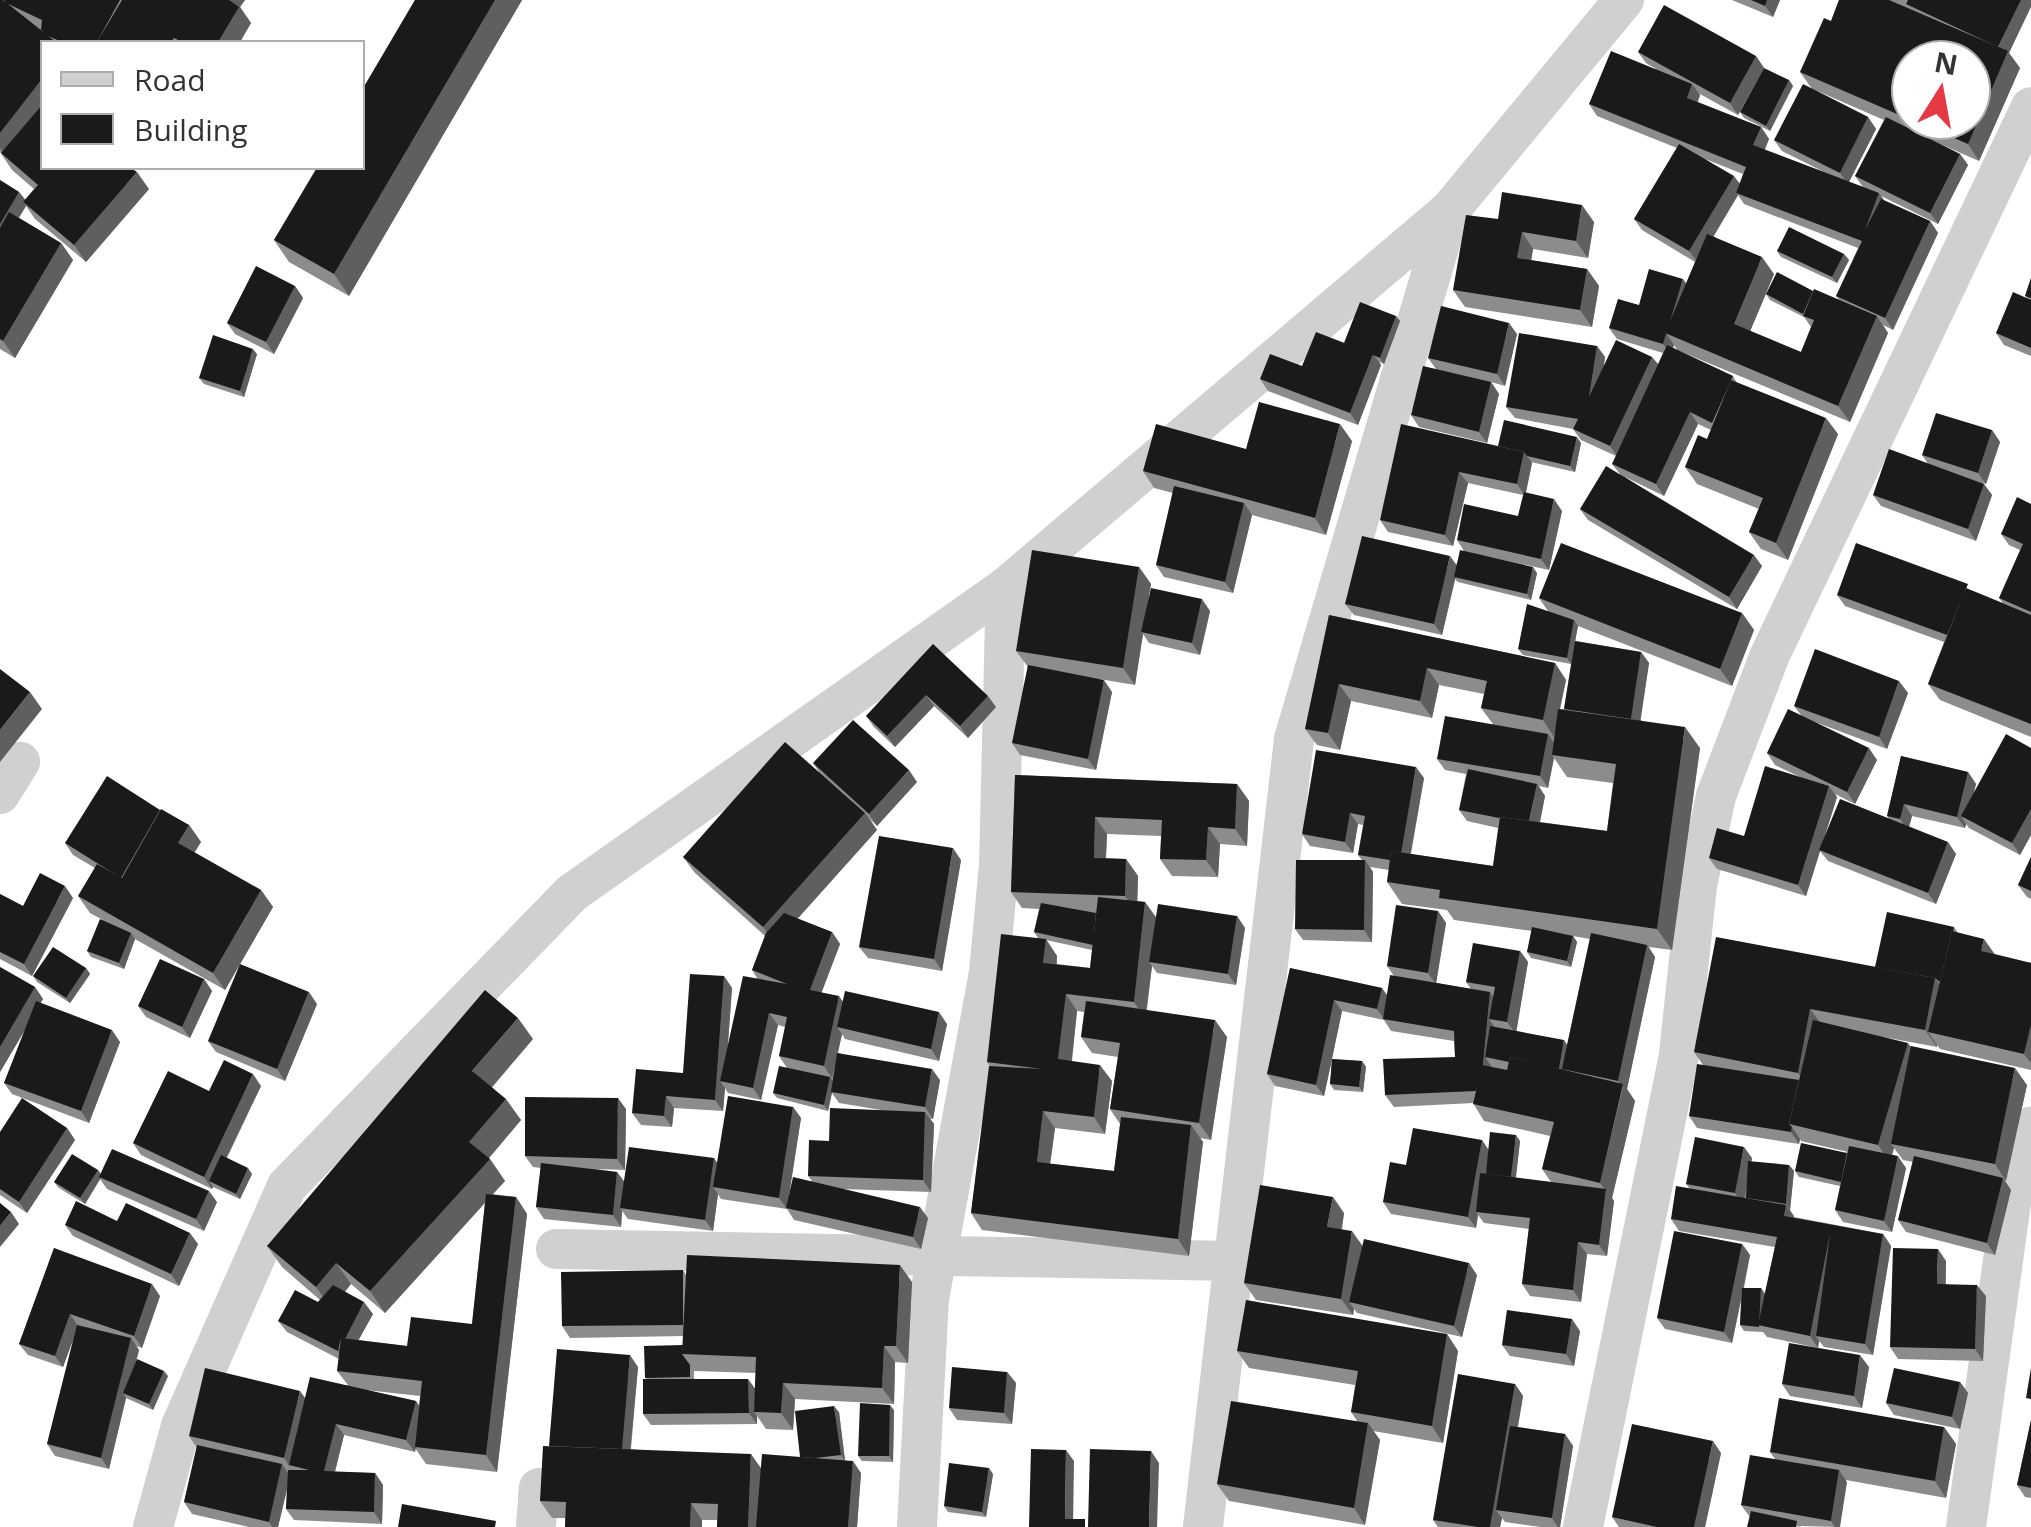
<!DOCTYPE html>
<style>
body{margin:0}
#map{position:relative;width:2031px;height:1527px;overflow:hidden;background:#fff;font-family:"Open Sans",sans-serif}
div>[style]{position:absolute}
.street>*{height:40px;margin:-20px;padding:0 20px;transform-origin:20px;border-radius:20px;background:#d0d0d0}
.wall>*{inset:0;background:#8c8c8c}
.shaded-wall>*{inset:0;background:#5f5f5f}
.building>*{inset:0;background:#1a1a1a}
span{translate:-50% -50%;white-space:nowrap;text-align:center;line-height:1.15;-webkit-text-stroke:10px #fff;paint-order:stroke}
.legend{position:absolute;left:40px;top:40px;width:325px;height:130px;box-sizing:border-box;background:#fff;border:2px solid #adadad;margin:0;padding:12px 18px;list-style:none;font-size:30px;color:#333}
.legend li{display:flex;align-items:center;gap:20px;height:50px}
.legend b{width:50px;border:2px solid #adadad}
.north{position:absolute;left:1891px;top:40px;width:100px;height:100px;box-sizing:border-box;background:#fff;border:2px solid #adadad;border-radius:50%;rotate:11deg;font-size:28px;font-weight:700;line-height:40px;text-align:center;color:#333}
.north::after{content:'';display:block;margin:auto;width:35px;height:45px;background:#e63946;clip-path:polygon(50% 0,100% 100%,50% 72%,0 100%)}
</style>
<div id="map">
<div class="street">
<i style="left:0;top:794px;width:38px;rotate:-58deg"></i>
<i style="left:556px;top:1249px;width:678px;rotate:1.01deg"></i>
<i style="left:153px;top:1527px;width:105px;rotate:-74.5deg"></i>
<i style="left:181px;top:1426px;width:262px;rotate:-66.2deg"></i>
<i style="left:287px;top:1186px;width:409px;rotate:-45.8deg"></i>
<i style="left:572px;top:893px;width:531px;rotate:-35.19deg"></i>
<i style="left:1006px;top:587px;width:582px;rotate:-40.33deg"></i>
<i style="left:1450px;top:210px;width:273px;rotate:-50.4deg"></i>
<i style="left:536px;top:1527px;width:39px;rotate:-86deg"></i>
<i style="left:917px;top:1527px;width:228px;rotate:-87deg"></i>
<i style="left:929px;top:1299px;width:331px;rotate:-79.6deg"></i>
<i style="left:989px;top:973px;width:108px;rotate:-84.7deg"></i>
<i style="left:999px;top:865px;width:278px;rotate:-88.6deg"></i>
<i style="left:1203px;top:1527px;width:793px;rotate:-83.41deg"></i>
<i style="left:1294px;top:739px;width:552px;rotate:-73.57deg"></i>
<i style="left:1583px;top:1527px;width:483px;rotate:-78.5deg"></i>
<i style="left:1679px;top:1054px;width:169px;rotate:-83.9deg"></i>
<i style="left:1697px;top:886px;width:92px;rotate:-78.1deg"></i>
<i style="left:1716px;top:796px;width:149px;rotate:-69.1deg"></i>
<i style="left:1769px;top:657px;width:609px;rotate:-64.53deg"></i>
<i style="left:1966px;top:1527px;width:333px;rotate:-82.1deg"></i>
<i style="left:2012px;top:1197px;width:73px;rotate:-74.8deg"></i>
</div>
<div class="wall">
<i style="clip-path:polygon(0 0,245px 0,240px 7px,251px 23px,240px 42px,42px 42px,42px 168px,149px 189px,86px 262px,35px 219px,26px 206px,19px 218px,61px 243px,73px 260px,15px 358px,0 349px,0 180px,19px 192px,25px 200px,34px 189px,12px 170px,0 152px)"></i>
<i style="clip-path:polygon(415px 0,522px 0,349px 296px,289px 262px,274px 240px)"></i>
<i style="clip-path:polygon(1732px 0,1780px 0,1773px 17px)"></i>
<i style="clip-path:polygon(evenodd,1839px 0,2031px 0,2009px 53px,2020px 68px,1979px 161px,1940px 144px,1960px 154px,1968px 165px,1938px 224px,1881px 196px,1884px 200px,1930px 221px,1938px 233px,1893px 330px,1883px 325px,1888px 333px,1850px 422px,1677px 350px,1674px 345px,1673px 348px,1733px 376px,1737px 383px,1838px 434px,1788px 560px,1761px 549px,1749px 532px,1759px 509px,1697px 484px,1685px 467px,1707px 439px,1711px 430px,1698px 424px,1664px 496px,1625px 477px,1762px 566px,1737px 609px,1588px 520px,1580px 509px,1620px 474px,1612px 464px,1616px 456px,1581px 440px,1573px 429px,1515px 418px,1506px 407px,1597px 346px,1605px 357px,1604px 366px,1652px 357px,1658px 364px,1663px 353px,1617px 339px,1609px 328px,1639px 305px,1686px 284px,1695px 262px,1642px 230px,1634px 219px,1677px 148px,1597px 116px,1589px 104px,1656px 69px,1646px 63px,1638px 52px,1756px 56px,1764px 68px,1738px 115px,1698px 93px,1700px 95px,1698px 102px,1761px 127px,1769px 139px,1764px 150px,1824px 172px,1782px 151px,1774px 140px,1812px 89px,1800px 72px,1831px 21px,1839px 0,1815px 90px,1884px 120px,1855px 176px,1863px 187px,1849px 182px,1876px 129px,1868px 117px,1815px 90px,1839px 0,1705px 159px,1743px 174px,1740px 183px,1705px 159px,1839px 0,1738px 195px,1744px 204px,1858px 248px,1836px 296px,1839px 300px,1813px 291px,1766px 293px,1774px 274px,1713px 236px,1738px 195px,1839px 0,1766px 294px,1770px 300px,1804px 317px,1811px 327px,1801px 352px,1750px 331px,1766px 294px)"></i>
<i style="clip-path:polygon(1789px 80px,1793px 86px,1770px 131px,1744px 118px,1740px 112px)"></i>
<i style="clip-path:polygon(1498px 219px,1594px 222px,1588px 258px,1533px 249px,1531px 260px,1587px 269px,1599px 286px,1592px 327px,1465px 307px,1453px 290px)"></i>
<i style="clip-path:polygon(1777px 251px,1844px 254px,1849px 260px,1837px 283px,1781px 257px)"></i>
<i style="clip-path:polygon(2031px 278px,2031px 356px,2004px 345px,1996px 333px,2027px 298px,2025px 296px)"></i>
<i style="clip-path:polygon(295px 286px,303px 298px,274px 354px,235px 334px,227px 323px)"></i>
<i style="clip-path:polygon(1396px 316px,1400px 321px,1384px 364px,1379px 362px,1381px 365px,1358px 425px,1268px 391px,1260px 379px,1302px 366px)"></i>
<i style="clip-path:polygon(1517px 334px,1505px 386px,1491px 382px,1499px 394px,1487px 443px,1419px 427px,1411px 415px,1436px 369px,1428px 358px)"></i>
<i style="clip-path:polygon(257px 354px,244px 397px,204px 384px,199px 378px)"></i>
<i style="clip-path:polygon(1992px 430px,2000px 442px,1986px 484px,1983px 483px,1992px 495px,1976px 541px,1881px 506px,1873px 495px,1928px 464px,1922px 455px)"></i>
<i style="clip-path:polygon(1352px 441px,1326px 535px,1252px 515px,1233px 593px,1164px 577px,1156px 565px,1173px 493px,1154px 488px,1143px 471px,1246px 449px)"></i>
<i style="clip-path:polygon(1581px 443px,1575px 472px,1531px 462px,1532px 463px,1526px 493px,1562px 511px,1549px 570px,1489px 557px,1537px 573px,1531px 600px,1458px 582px,1455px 579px,1442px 635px,1354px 615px,1345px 604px,1456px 565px,1464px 551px,1457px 540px,1518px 516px,1523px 495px,1468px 483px,1453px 546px,1388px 532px,1380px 520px,1498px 446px)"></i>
<i style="clip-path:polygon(2031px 504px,2031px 737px,1940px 700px,1928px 684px,1944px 642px,1845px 606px,1837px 595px,1973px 591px,2003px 603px,1999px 598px,2020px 550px,2009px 545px,2001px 534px)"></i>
<i style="clip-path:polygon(1139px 567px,1151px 584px,1148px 598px,1210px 611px,1200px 655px,1149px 643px,1143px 634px,1135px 685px,1099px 679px,1112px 692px,1096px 770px,1020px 755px,1012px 743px,1028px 667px,1016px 651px)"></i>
<i style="clip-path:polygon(evenodd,1539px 598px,1742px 613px,1754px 630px,1732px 686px,1578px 626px,1575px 641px,1641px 652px,1649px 663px,1640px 720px,1700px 748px,1672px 950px,1649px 947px,1655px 957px,1627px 1089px,1635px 1101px,1612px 1198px,1614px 1201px,1607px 1256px,1587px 1254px,1581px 1302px,1530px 1296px,1522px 1284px,1529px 1229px,1484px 1223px,1478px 1215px,1476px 1228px,1391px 1214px,1383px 1202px,1406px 1165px,1482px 1140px,1488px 1150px,1520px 1141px,1516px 1178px,1551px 1182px,1542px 1169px,1550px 1136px,1484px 1121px,1473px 1103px,1394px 1107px,1385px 1095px,1455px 1057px,1454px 1041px,1391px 1031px,1384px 1020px,1342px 1011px,1332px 1059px,1362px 1061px,1366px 1067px,1363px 1092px,1334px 1090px,1330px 1084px,1332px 1060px,1324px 1096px,1275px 1086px,1267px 1074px,1290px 968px,1382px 988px,1387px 995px,1394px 976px,1387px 966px,1438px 911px,1446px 923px,1436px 983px,1471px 989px,1466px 982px,1520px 951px,1528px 962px,1516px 1031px,1567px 1045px,1590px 939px,1573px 936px,1577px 942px,1571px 967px,1531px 958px,1527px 952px,1532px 931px,1454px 920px,1447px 910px,1402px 904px,1387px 882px,1389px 870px,1370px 867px,1373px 872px,1372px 942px,1303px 940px,1295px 929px,1362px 860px,1358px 855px,1363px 825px,1358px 824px,1353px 853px,1310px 846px,1302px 834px,1424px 778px,1411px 854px,1493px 866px,1498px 828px,1467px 821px,1459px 810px,1466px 774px,1445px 770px,1437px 759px,1493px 724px,1481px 708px,1484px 694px,1439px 685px,1432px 718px,1351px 701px,1340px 750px,1317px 745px,1305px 729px,1329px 615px,1555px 663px,1566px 680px,1560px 709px,1564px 709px,1571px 664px,1523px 655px,1518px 649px,1548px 611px,1539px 598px,1554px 758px,1567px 777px,1613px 783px,1607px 831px,1540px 822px,1545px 796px,1539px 786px,1548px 788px,1554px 758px)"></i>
<i style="clip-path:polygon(933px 644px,996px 707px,968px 738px,934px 706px,895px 747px,874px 727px,866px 716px)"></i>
<i style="clip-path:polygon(1908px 693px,1887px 749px,1815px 722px,1877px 760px,1855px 804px,1835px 794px,1837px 797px,1825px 835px,1889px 819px,1887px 816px,1901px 756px,1968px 772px,1976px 784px,1974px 792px,2031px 748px,2031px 835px,2020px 855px,1969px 828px,1966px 824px,1965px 828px,1912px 816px,1909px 827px,1956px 854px,1936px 904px,1828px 861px,1820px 851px,1806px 896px,1717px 869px,1709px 858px,1744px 836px,1800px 777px,1775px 765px,1767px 753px,1801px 715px,1794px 706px)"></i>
<i style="clip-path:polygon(813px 763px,917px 782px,877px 826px,870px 819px,877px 830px,797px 919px,832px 932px,840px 944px,821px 993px,843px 1001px,947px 1024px,939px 1061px,845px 1039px,842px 1034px,838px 1053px,940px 1080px,933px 1119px,930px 1119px,934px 1124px,931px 1192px,842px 1189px,928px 1218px,921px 1249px,794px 1220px,787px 1209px,721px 1199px,718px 1194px,713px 1231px,628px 1219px,622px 1211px,621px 1227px,544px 1219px,536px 1207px,541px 1168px,533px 1167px,525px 1156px,626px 1109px,625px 1170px,596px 1169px,617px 1172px,624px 1181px,714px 1158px,717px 1163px,793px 1107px,801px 1118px,788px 1199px,812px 1181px,808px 1176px,829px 1141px,881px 1110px,839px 1103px,832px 1093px,828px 1111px,777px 1098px,773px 1093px,787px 1068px,779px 1056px,785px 1027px,778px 1025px,761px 1100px,728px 1093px,725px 1088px,723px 1111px,674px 1108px,672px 1127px,641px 1125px,632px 1113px,683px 1073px,724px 976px,732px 988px,728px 1045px,757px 978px,752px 970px,765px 936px,695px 873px,683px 857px,819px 772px)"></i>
<i style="clip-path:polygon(evenodd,1015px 775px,1237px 784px,1249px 801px,1247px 846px,1220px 844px,1218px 877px,1172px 876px,1160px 859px,1161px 836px,1107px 834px,1106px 858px,1126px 859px,1138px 876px,1137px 901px,1145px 902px,1156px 917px,1237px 916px,1245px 928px,1236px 985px,1157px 973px,1152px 966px,1147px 1010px,1227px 1037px,1211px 1140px,1200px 1138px,1203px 1142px,1189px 1256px,982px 1230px,971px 1213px,990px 1066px,987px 1062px,1038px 938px,1034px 932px,1039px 909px,1022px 908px,1011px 892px,1015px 775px,1046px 940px,1092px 950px,1090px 968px,1057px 964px,1057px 956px,1046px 940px,1015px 775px,1077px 1011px,1084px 1012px,1081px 1037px,1092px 1053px,1118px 1057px,1110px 1109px,1120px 1124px,1114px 1171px,1050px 1164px,1055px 1128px,1105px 1134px,1112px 1081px,1072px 1061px,1077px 1011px)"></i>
<i style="clip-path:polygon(160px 810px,189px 825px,201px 842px,194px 852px,261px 890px,273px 907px,225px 990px,135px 939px,124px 969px,91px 957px,87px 951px,103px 920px,90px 913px,78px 896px,95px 868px,73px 855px,65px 843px)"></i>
<i style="clip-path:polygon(2031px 857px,2031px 899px,2027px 897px,2018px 885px)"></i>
<i style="clip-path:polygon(961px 860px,942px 971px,868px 958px,859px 947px)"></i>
<i style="clip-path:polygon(0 894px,23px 906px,73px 898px,32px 976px,0 959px)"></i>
<i style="clip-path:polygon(1954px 927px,1958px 933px,1995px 954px,2031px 963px,2031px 1070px,1940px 1049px,1937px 1045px,1937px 1047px,1883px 1037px,2027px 1085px,2005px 1181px,2011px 1190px,1995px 1255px,1906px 1232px,1898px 1220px,1913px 1162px,1903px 1160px,1894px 1148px,1892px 1155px,1906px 1168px,1892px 1232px,1843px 1222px,1835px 1210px,1840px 1186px,1799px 1177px,1795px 1171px,1848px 1152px,1801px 1141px,1800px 1139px,1799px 1144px,1697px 1128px,1689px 1116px,1703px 1065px,1694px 1052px,1875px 967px)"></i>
<i style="clip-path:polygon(0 967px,35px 987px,43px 999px,40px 1003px,120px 1042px,89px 1123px,12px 1094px,4px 1083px,25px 1030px,0 1072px)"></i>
<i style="clip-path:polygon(86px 968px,90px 974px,70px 1003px,37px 982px,33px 976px)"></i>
<i style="clip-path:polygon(204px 979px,212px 991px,190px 1038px,146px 1017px,138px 1006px)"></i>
<i style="clip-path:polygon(317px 1004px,285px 1081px,216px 1052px,208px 1041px)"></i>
<i style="clip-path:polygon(evenodd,533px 1039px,492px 1087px,521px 1120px,489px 1158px,505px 1181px,492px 1194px,516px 1197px,527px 1214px,497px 1472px,426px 1464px,415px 1448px,415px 1452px,344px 1435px,335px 1472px,375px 1473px,383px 1485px,382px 1524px,294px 1520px,286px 1509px,287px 1490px,278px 1527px,249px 1527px,192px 1514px,184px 1502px,197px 1448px,189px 1436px,348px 1385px,337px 1371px,339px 1359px,287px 1332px,278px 1321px,318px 1302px,320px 1300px,282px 1267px,267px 1246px,533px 1039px,485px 1202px,472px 1324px,407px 1346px,358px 1340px,373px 1314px,345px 1292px,351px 1284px,385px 1313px,485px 1202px,533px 1039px,366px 1390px,420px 1396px,419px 1406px,416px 1401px,366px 1390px)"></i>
<i style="clip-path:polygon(261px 1086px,227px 1158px,252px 1174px,240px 1199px,213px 1187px,212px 1189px,141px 1155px,133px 1143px,209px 1091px)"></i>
<i style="clip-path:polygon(67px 1128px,75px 1140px,27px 1213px,0 1195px,0 1132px)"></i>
<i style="clip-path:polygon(1752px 1158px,1751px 1162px,1789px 1165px,1794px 1171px,1790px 1210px,1794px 1217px,1883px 1234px,1891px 1246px,1873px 1355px,1824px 1347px,1819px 1341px,1818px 1348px,1767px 1337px,1763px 1332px,1744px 1331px,1740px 1325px,1741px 1301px,1732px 1343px,1665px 1329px,1657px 1318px,1742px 1244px,1750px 1255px,1744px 1288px,1761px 1288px,1765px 1294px,1775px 1247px,1679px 1231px,1671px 1219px,1690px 1189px,1686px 1184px)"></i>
<i style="clip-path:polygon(98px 1170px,101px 1174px,217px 1202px,204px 1231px,107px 1189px,100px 1179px,85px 1204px,59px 1188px,54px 1182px)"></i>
<i style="clip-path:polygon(1344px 1213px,1342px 1230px,1362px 1246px,1477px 1275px,1462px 1337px,1357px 1313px,1354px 1309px,1353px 1315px,1256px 1300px,1244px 1283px)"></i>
<i style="clip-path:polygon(65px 1225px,198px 1244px,179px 1286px,73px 1236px)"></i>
<i style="clip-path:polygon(54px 1248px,160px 1296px,142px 1348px,136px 1346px,139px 1350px,135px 1366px,168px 1376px,153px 1410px,126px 1398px,109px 1469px,55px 1456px,47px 1444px,73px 1340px,63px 1367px,28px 1355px,19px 1344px)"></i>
<i style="clip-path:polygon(1946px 1261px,1946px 1284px,1986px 1296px,1983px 1361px,1898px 1359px,1890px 1347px)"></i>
<i style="clip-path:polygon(evenodd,683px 1270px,686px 1275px,912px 1282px,908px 1363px,895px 1362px,894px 1404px,795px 1399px,793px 1430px,766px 1429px,757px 1416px,757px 1424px,651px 1425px,643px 1414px,646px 1379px,683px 1345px,683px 1336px,570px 1338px,562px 1326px,683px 1270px,694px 1371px,756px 1373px,755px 1389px,748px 1379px,694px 1379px,694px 1371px)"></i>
<i style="clip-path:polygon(1580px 1331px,1574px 1366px,1510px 1356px,1502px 1345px)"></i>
<i style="clip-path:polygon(1447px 1334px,1458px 1351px,1443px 1443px,1373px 1431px,1380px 1440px,1365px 1525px,1229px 1501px,1217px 1484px,1357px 1421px,1351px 1412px,1355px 1385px,1249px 1368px,1237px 1351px)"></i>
<i style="clip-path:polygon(638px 1367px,631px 1449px,761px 1468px,800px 1457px,839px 1412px,845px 1460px,861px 1473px,857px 1527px,717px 1527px,717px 1520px,702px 1520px,702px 1527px,565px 1527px,565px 1518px,552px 1518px,540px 1501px,550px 1446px)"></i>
<i style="clip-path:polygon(1869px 1367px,1862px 1408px,1790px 1396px,1782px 1384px)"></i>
<i style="clip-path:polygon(1007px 1372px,1016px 1383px,1012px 1424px,957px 1420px,949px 1408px)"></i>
<i style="clip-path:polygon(1960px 1382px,1968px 1393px,1960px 1429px,1894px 1415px,1886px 1403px)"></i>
<i style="clip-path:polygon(1515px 1384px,1523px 1396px,1518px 1427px,1565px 1434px,1573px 1446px,1560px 1527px,1541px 1527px,1505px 1522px,1502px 1518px,1500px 1527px,1438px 1527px,1433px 1520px)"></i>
<i style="clip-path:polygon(894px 1410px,893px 1462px,862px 1461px,858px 1456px)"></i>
<i style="clip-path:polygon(2031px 1420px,2031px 1498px,2025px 1497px,2017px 1485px)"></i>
<i style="clip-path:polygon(1944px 1427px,1956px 1444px,1946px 1498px,1846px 1480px,1839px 1527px,1800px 1526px,1801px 1527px,1750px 1517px,1741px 1505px,1775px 1459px,1770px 1452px)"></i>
<i style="clip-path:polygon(1721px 1453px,1705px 1527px,1619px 1527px,1612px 1517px)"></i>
<i style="clip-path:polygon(993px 1474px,986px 1517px,948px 1512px,944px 1506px)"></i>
</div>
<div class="shaded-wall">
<i style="clip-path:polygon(229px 0,245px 0,240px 7px,251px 23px,240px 42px,218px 42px)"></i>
<i style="clip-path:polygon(495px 0,522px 0,349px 296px,334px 274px)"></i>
<i style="clip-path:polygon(1767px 0,1780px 0,1773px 17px,1765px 6px)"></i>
<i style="clip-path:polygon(2021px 0,2031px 0,2031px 7px,2009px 53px,2020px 68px,1979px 161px,1968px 144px,1998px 48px)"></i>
<i style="clip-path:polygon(1756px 56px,1764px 68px,1738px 115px,1730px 103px)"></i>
<i style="clip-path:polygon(42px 79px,42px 111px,6px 157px,0 148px,0 133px)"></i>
<i style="clip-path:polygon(1789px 80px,1793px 86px,1770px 131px,1766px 126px)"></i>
<i style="clip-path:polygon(1692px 84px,1700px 95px,1695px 109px,1687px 98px)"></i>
<i style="clip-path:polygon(1868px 117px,1876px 129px,1848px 184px,1840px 173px)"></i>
<i style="clip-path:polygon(1761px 127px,1769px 139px,1762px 157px,1753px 145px)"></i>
<i style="clip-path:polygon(1960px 154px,1968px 165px,1938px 224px,1930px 213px)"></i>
<i style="clip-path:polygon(137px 172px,149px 189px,86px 262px,74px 245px)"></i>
<i style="clip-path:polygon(1734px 176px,1742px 187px,1736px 193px,1738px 195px,1698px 263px,1689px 251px)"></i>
<i style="clip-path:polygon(19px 192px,28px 203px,23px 202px,26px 206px,4px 241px,0 235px,0 224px)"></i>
<i style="clip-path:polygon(1879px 193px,1887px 205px,1865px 230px)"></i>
<i style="clip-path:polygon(1582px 205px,1594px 222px,1588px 258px,1576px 241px)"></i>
<i style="clip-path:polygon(1930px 221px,1938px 233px,1893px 330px,1885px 318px)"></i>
<i style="clip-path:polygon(1522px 232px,1533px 249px,1529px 275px,1517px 258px)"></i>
<i style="clip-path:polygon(61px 243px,73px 260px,15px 358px,3px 341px)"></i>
<i style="clip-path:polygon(1844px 254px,1849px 260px,1837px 283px,1832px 277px)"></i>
<i style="clip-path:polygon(1762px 257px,1774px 274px,1746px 341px,1734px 324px)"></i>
<i style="clip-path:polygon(1587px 269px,1599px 286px,1592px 327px,1580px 310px)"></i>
<i style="clip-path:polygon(1683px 279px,1691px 290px,1666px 333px)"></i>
<i style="clip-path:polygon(295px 286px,303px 298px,274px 354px,266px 342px)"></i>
<i style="clip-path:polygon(1396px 316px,1400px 321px,1384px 364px,1380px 358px)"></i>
<i style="clip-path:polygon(1877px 316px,1888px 333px,1850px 422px,1838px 406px)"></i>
<i style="clip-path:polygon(1509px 323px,1517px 334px,1505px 386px,1497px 374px)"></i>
<i style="clip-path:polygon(1666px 333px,1674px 345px,1671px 355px,1663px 344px)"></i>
<i style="clip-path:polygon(1597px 346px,1605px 357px,1597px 408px,1589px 397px)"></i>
<i style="clip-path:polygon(253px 349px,257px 354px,244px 397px,240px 391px)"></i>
<i style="clip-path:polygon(1373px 354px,1381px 365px,1358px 425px,1350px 413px)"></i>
<i style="clip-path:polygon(1652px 357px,1661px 368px,1618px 457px,1610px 446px)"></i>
<i style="clip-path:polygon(1491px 382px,1499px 394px,1487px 443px,1479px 432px)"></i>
<i style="clip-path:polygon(1690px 412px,1698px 424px,1664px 496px,1656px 484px)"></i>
<i style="clip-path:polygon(1826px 418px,1838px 434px,1788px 560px,1776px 543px)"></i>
<i style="clip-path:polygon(1340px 424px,1352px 441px,1326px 535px,1315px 518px)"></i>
<i style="clip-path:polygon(1992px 430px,2000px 442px,1986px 484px,1978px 473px)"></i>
<i style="clip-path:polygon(1577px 437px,1581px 443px,1575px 472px,1570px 466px)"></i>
<i style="clip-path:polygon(1524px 452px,1532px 463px,1525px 496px,1517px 484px)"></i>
<i style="clip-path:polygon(1459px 472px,1468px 483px,1453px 546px,1445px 535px)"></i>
<i style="clip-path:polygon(1984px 484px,1992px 495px,1976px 541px,1968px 529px)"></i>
<i style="clip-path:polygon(1554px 499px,1562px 511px,1549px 570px,1541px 559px)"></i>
<i style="clip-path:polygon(1244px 503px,1252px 515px,1233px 593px,1225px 582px)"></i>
<i style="clip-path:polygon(1754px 555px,1762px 566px,1737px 609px,1729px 597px)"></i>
<i style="clip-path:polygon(1450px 556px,1458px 567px,1442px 635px,1434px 624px)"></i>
<i style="clip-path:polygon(1139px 567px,1151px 584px,1143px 632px,1141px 632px,1143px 634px,1135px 685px,1123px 668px)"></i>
<i style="clip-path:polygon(1533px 567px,1537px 573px,1531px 600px,1527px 594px)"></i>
<i style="clip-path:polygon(1202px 599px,1210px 611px,1200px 655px,1192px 643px)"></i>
<i style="clip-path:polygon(1742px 613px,1754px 630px,1732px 686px,1720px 669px)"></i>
<i style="clip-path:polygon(1574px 620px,1578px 626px,1571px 664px,1567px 658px)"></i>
<i style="clip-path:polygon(1641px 652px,1649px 663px,1639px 731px,1631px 719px)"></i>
<i style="clip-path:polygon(1555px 663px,1566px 680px,1554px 737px,1543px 720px)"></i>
<i style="clip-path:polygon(1427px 668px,1439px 685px,1432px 718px,1420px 701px)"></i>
<i style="clip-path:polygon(1104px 680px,1112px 692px,1096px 770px,1088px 759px)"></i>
<i style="clip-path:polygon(1899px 681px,1908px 693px,1887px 749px,1879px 737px)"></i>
<i style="clip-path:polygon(1339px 684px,1351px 701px,1340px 750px,1328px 733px)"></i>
<i style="clip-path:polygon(30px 692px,42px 709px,0 762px,0 730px)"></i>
<i style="clip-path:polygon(926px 695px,934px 706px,895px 747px,887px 736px)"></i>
<i style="clip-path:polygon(988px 696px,996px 707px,968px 738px,960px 726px)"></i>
<i style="clip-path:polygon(1685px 727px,1700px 748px,1672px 950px,1657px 929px)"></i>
<i style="clip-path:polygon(1548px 734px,1556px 746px,1552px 755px,1554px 758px,1548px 788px,1540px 776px)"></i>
<i style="clip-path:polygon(1869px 748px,1877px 760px,1855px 804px,1847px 792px)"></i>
<i style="clip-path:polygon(1416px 767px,1424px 778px,1407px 873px,1399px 862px)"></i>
<i style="clip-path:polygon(909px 770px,917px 782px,877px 826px,869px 814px)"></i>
<i style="clip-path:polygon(1968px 772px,1976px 784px,1967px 819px,1961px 816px,1966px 824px,1965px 828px,1957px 817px)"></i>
<i style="clip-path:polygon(1237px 784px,1249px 801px,1247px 846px,1235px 829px)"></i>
<i style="clip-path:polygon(1537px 784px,1545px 796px,1537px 836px,1529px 824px)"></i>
<i style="clip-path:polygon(1829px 786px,1837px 797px,1806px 896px,1798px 885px)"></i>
<i style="clip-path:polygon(1904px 804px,1912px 816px,1908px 831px,1900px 819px)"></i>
<i style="clip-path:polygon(2031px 809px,2031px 835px,2020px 855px,2012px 843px)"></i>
<i style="clip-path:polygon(865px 813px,877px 830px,775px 944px,763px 927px)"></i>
<i style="clip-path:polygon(1350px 813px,1358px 824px,1353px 853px,1345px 842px)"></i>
<i style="clip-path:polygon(1095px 817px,1107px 834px,1105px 875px,1094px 858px)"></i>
<i style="clip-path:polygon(189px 825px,201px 842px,190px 860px,178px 843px)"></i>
<i style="clip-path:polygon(1208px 827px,1220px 844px,1218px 877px,1206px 860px)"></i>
<i style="clip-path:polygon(1948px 842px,1956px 854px,1936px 904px,1928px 893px)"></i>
<i style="clip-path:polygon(953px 848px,961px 860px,942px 971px,934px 959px)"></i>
<i style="clip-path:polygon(1126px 859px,1138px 876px,1137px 913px,1125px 896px)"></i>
<i style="clip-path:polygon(1365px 860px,1373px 872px,1372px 942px,1364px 930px)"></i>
<i style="clip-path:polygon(65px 886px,73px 898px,32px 976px,24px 964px)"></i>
<i style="clip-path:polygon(261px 890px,273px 907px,225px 990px,213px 973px)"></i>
<i style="clip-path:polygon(1145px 902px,1157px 919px,1149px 962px,1152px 966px,1145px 1019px,1134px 1002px)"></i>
<i style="clip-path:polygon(1438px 911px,1446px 923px,1436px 984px,1428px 973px)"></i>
<i style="clip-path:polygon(1237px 916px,1245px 928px,1236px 985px,1228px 974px)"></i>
<i style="clip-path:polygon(832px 932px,840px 944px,818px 1002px,810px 990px)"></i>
<i style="clip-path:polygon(131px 933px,135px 939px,124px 969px,119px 963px)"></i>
<i style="clip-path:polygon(1573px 936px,1577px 942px,1571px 967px,1567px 961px)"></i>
<i style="clip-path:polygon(1046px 939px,1057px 956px,1055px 980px,1043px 963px)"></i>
<i style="clip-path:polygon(1984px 939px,1996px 956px,1981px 951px)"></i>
<i style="clip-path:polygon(1647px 945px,1655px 957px,1627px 1089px,1635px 1101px,1612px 1198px,1614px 1201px,1607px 1256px,1599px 1245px,1606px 1191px,1600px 1183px,1623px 1087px,1618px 1081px)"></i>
<i style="clip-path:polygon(1520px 951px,1528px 962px,1516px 1034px,1507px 1022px)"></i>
<i style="clip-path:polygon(86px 968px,90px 974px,70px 1003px,66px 998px)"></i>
<i style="clip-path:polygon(724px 976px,732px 988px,725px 1082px,720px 1081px,725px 1088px,723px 1111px,715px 1100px)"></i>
<i style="clip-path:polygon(1935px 978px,1947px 995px,1928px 1032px,1937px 1045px,1937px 1047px,1925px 1030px)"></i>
<i style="clip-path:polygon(204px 979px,212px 991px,190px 1038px,182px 1027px)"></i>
<i style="clip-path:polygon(35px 987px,43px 999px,0 1072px,0 1047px)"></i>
<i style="clip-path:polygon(1382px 988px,1390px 1000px,1386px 1021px,1377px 1009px)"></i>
<i style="clip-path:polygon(309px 992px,317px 1004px,285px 1081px,277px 1069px)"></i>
<i style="clip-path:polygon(1490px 992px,1498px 1004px,1489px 1019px,1496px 1029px,1485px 1057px,1492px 1067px,1481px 1091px)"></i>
<i style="clip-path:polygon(1066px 994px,1077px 1011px,1070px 1076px,1058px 1059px)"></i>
<i style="clip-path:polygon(839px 996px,847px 1008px,837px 1027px,842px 1034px,832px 1078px,824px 1066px)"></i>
<i style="clip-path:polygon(1334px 1000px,1342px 1011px,1324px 1096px,1316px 1085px)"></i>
<i style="clip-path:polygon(1810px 1009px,1822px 1025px,1809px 1089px,1798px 1073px)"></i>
<i style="clip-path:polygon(939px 1012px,947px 1024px,939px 1061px,931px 1049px)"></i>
<i style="clip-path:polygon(769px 1013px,778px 1025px,761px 1100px,753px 1088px)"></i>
<i style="clip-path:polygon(518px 1018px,533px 1039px,487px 1093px,472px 1071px)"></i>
<i style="clip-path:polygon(1215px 1020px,1227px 1037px,1211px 1140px,1199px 1123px)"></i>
<i style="clip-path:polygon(2031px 1025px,2031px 1063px,2024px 1054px)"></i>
<i style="clip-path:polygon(112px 1030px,120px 1042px,89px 1123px,81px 1111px)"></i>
<i style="clip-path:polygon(1564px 1040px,1572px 1052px,1569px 1070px,1559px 1071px)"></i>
<i style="clip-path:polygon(1908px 1043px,1920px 1060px,1891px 1144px,1894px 1148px,1890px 1162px,1878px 1145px)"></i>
<i style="clip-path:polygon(1362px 1061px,1366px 1067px,1363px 1092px,1359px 1087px)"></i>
<i style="clip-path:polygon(1100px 1065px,1112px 1081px,1105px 1134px,1094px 1117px)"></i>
<i style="clip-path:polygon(2015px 1068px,2027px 1085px,2006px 1181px,1995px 1164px)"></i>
<i style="clip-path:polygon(932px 1069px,940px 1080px,933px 1119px,925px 1107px)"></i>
<i style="clip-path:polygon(253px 1074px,261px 1086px,214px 1183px,209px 1181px,213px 1187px,212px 1189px,204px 1177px)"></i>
<i style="clip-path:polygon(830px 1077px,834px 1083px,828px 1111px,824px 1105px)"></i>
<i style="clip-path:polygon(666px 1096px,674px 1108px,672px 1127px,664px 1116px)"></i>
<i style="clip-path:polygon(618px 1098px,626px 1109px,625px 1170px,617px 1159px)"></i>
<i style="clip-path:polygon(506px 1099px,521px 1120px,484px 1164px,469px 1142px)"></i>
<i style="clip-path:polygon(793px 1107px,801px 1118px,787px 1209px,779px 1198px)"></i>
<i style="clip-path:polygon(1043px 1111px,1055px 1128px,1048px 1179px,1037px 1162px)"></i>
<i style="clip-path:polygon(925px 1112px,934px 1124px,931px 1192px,923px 1180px)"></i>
<i style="clip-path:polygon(1191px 1125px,1203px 1142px,1189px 1256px,1178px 1239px)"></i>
<i style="clip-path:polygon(1792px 1127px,1800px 1139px,1799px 1144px,1791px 1132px)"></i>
<i style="clip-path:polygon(67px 1128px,75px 1140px,27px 1213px,19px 1202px)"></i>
<i style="clip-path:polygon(1516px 1135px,1520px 1141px,1515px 1184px,1511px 1178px)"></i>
<i style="clip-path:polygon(1482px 1140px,1490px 1152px,1479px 1212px,1476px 1212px,1478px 1215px,1476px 1228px,1468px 1217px)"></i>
<i style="clip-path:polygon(1744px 1147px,1752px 1158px,1743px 1205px,1735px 1193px)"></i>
<i style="clip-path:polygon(1898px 1156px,1906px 1168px,1892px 1232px,1884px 1221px)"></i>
<i style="clip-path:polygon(714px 1158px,722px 1170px,713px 1187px,718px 1194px,713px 1231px,705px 1220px)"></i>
<i style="clip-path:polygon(490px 1159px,505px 1181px,385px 1313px,370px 1291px)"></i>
<i style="clip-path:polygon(1789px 1165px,1794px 1171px,1790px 1210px,1786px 1204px)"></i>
<i style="clip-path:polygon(248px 1168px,252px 1174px,240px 1199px,236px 1194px)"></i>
<i style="clip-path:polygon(98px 1170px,102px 1176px,85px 1204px,80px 1198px)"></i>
<i style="clip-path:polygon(617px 1172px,625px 1183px,620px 1208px,622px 1211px,621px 1227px,613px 1215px)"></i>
<i style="clip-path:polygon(2003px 1178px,2011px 1190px,1995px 1255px,1987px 1243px)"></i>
<i style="clip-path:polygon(209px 1191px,217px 1202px,204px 1231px,196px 1219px)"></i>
<i style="clip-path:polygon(516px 1197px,527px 1214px,497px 1472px,486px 1455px)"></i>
<i style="clip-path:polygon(1333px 1197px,1344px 1213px,1339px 1244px,1327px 1227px)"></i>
<i style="clip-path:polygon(1786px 1205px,1794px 1216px,1792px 1227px,1784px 1216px)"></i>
<i style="clip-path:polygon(920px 1207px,928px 1218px,921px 1249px,913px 1237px)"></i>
<i style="clip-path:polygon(11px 1212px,19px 1224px,0 1247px,0 1226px)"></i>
<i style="clip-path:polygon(1352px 1231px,1364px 1248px,1349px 1302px,1354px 1309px,1353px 1315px,1341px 1299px)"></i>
<i style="clip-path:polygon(190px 1233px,198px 1244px,179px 1286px,171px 1274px)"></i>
<i style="clip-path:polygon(1830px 1234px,1816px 1336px,1819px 1341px,1818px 1348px,1810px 1336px)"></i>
<i style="clip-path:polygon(1883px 1234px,1891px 1246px,1873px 1355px,1865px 1344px)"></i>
<i style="clip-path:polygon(1578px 1242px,1587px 1254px,1581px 1302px,1573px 1290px)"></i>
<i style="clip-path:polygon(1742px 1244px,1750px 1255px,1732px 1343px,1724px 1332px)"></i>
<i style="clip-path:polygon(1938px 1249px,1946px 1261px,1945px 1295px,1937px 1284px)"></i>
<i style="clip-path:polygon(336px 1263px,351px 1284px,331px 1308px,316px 1287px)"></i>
<i style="clip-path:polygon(1469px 1263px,1477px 1275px,1462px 1337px,1454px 1326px)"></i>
<i style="clip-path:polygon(900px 1265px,912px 1282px,908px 1363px,896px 1346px)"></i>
<i style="clip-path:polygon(152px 1284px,160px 1296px,142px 1348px,134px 1336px)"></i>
<i style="clip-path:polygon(1977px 1285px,1986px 1296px,1983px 1361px,1975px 1349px)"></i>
<i style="clip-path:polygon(1761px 1288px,1765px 1294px,1759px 1325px)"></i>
<i style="clip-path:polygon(364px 1302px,373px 1314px,346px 1363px,338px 1351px)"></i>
<i style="clip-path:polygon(70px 1314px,78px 1326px,63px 1367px,55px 1356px)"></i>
<i style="clip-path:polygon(1572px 1319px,1580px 1331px,1574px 1366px,1566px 1354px)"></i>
<i style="clip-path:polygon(1447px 1334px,1458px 1351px,1443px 1443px,1432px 1426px)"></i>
<i style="clip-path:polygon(131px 1338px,139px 1350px,127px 1395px,123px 1393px,126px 1398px,109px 1469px,101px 1458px)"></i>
<i style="clip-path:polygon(884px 1346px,895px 1362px,894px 1404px,882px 1388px)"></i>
<i style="clip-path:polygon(630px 1355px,638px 1367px,629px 1463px,621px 1452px)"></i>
<i style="clip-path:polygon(1860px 1355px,1869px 1367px,1862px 1408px,1854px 1396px)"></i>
<i style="clip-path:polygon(164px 1371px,168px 1376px,153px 1410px,149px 1404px)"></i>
<i style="clip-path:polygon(1007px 1372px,1016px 1383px,1012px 1424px,1004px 1413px)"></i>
<i style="clip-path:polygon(748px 1379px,756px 1390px,754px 1412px,757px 1416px,757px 1424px,749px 1413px)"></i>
<i style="clip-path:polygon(1960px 1382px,1968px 1393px,1960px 1429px,1952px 1417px)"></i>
<i style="clip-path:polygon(783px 1383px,795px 1399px,793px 1430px,781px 1413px)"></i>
<i style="clip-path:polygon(1515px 1384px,1523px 1396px,1503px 1511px,1496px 1510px,1502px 1518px,1500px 1527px,1490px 1527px)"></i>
<i style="clip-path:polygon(300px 1391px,308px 1402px,289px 1465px,292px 1470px,284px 1458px)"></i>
<i style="clip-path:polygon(416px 1401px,424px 1413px,415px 1452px,406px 1440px)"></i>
<i style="clip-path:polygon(890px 1405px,894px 1410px,893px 1462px,889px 1456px)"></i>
<i style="clip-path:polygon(834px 1406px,839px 1412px,845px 1461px,841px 1455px)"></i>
<i style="clip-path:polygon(1368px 1423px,1380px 1440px,1365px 1525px,1354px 1508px)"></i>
<i style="clip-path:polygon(336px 1424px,344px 1435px,332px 1483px,324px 1471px)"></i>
<i style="clip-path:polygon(1944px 1427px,1956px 1444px,1946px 1498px,1935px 1481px)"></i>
<i style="clip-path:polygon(1565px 1434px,1573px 1446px,1560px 1527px,1558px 1527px,1552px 1518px)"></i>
<i style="clip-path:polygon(1713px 1441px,1721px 1453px,1705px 1527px,1694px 1527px)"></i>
<i style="clip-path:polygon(1066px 1450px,1074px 1461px,1073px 1527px,1065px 1519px)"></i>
<i style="clip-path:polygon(1151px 1451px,1159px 1463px,1157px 1527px,1149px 1527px)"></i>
<i style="clip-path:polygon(751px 1454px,763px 1471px,760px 1527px,748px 1527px)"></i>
<i style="clip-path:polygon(853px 1461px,861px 1473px,857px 1527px,848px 1527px)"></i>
<i style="clip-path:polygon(282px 1464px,290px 1476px,278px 1527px,272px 1527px,269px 1522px)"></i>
<i style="clip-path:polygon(989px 1468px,993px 1474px,986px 1517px,982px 1512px)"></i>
<i style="clip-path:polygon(1839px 1470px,1847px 1482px,1840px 1527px,1835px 1527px,1831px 1521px)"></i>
<i style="clip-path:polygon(375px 1473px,383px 1485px,382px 1524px,374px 1512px)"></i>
<i style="clip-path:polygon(691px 1503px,702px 1520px,702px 1527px,690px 1527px)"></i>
</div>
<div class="building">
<i style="clip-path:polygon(0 0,3px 0,56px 42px,42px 42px,42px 79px,0 133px)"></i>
<i style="clip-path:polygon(4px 0,120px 0,97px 42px,62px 42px,48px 36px,41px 30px,42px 20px,6px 3px)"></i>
<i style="clip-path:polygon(122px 0,229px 0,239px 7px,218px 42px,182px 42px,174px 38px,171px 42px,97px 42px)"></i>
<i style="clip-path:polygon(415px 0,495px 0,334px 274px,274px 240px,317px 168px,362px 168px,362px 90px)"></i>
<i style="clip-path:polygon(1751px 0,1767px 0,1765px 6px)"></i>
<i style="clip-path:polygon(1839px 0,1889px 0,2008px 51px,1968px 144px,1912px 120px,1971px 120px,1971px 60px,1911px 60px,1911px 120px,1800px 72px,1824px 18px,1831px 21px)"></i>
<i style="clip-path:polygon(1908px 0,2021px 0,1998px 47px,1906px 4px)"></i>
<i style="clip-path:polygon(1664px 5px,1756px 56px,1730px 103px,1638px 52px)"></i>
<i style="clip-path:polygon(1611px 51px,1692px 84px,1687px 98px,1761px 127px,1753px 145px,1879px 193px,1865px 230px,1881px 199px,1930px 221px,1885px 318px,1836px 296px,1862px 241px,1736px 193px,1746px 167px,1589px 104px)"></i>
<i style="clip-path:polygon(1764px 68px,1789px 80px,1766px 126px,1740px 112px)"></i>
<i style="clip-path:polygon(1803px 84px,1868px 117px,1840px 173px,1774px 140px)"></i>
<i style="clip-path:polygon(42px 105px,42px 168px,131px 168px,137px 172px,74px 245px,23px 202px,38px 185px,1px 153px)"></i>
<i style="clip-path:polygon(1886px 117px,1960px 154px,1930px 213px,1855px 176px)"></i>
<i style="clip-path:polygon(1679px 144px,1734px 176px,1689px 251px,1634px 219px)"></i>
<i style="clip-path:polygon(0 180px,19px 192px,0 224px)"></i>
<i style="clip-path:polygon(1502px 192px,1582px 205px,1576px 241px,1522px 232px,1517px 258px,1587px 269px,1580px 310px,1453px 290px,1466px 215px,1498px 219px)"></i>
<i style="clip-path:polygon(9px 212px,61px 243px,3px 341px,0 339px,0 228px)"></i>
<i style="clip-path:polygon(1789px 227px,1844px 254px,1832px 277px,1777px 251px)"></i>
<i style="clip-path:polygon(1707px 234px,1762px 257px,1734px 324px,1801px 352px,1814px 320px,1803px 316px,1814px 289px,1877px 316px,1838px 406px,1665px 333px)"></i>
<i style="clip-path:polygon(256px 266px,295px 286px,266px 342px,227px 323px)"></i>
<i style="clip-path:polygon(1649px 269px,1683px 279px,1663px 344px,1609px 328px,1618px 299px,1639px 305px)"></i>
<i style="clip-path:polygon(1777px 272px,1813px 291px,1803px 314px,1766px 294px)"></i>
<i style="clip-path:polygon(2031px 278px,2031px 298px,2025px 296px)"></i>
<i style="clip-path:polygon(2013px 292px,2031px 300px,2031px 348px,1996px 333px)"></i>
<i style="clip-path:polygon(1360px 302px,1396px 316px,1380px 358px,1344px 343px)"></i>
<i style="clip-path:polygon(1441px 306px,1509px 323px,1497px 374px,1428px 358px)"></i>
<i style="clip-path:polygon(1316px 332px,1373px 354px,1350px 413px,1260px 379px,1270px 354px,1302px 366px)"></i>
<i style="clip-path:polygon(1519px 333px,1597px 346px,1589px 397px,1616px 340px,1652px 357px,1610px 446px,1573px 429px,1578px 419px,1506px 407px)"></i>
<i style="clip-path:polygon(213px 335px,253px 349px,240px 391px,199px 378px)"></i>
<i style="clip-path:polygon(1667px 345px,1733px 376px,1712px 423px,1690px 412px,1656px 484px,1612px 464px)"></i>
<i style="clip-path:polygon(1423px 366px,1491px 382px,1479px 432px,1411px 415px)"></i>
<i style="clip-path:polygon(1731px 380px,1826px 418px,1776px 543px,1749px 532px,1763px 498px,1685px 467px,1698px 435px,1707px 439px)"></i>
<i style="clip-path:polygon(1259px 402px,1340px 424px,1315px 518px,1143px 471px,1156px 424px,1246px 449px)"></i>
<i style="clip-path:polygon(1936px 413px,1992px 430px,1978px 473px,1922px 455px)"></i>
<i style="clip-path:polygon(1504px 420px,1577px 437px,1570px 466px,1527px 456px,1524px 452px,1498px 446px)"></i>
<i style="clip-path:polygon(1401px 424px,1524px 452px,1517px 484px,1459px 472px,1445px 535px,1380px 520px)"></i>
<i style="clip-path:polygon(1889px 449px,1984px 484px,1968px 529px,1873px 495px)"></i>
<i style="clip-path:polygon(1606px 466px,1754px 555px,1729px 597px,1580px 509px)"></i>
<i style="clip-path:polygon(1174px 486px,1244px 503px,1225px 582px,1156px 565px)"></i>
<i style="clip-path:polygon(1524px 492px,1554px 499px,1541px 559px,1457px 540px,1464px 504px,1518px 516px)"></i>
<i style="clip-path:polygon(2017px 497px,2031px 504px,2031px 612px,1999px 598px,2023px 544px,2001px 534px)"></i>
<i style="clip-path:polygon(1362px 536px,1450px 556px,1434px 624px,1345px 604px)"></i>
<i style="clip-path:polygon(1561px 543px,1742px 613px,1720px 669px,1539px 598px)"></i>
<i style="clip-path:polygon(1856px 543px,1968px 584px,1947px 635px,1837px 595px)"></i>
<i style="clip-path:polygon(1032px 550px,1139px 567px,1123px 668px,1016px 651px)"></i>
<i style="clip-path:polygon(1460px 550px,1533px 567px,1527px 594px,1454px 577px)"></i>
<i style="clip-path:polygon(1151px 588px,1202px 599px,1192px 643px,1141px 632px)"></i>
<i style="clip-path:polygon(1966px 588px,2031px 615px,2031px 724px,1928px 684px)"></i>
<i style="clip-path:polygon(1527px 604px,1574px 620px,1567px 658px,1518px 649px)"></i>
<i style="clip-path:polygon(1329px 615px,1555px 663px,1543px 720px,1481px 708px,1487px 681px,1427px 668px,1420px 701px,1339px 684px,1328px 733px,1305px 729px)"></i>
<i style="clip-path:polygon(1575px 641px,1641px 652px,1631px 719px,1564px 709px)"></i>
<i style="clip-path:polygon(933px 644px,988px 696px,960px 726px,926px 695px,887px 736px,866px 716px)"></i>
<i style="clip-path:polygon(1815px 649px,1899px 681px,1879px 737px,1794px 706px)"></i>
<i style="clip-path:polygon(1028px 665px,1104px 680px,1088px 759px,1012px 743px)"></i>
<i style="clip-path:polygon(0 669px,30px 692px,0 730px)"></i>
<i style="clip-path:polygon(1558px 709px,1685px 727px,1657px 929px,1439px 898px,1440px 890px,1387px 882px,1391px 851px,1493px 866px,1500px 817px,1607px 831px,1616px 764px,1552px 755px)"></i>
<i style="clip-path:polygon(1788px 709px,1869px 748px,1847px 792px,1767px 753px)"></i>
<i style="clip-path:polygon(1445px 716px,1548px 734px,1540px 776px,1437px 759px)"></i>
<i style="clip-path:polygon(853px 720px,909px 770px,869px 814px,813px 763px)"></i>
<i style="clip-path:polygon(2006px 734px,2031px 748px,2031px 809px,2012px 843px,1961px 816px)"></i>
<i style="clip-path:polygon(785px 742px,865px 813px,763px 927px,683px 857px)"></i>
<i style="clip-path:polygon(1316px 750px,1416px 767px,1401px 853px,1391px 851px,1390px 860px,1358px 855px,1365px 816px,1350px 813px,1345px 842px,1302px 834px)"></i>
<i style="clip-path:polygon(1901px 756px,1968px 772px,1957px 817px,1904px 804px,1900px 819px,1887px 816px)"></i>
<i style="clip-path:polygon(1765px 766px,1829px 786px,1798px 885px,1709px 858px,1717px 828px,1744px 836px)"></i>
<i style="clip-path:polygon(1468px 769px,1537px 784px,1529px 821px,1500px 817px,1499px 818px,1459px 810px)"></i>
<i style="clip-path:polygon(1015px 775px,1237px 784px,1235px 829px,1208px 827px,1206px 860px,1160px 859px,1162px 820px,1095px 817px,1094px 858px,1126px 859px,1125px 896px,1011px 892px)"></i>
<i style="clip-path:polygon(107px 776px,160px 810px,121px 878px,65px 843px)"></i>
<i style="clip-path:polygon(1840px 799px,1948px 842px,1928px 893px,1819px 850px)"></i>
<i style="clip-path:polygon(161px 809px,189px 825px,178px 843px,261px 890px,213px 973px,78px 896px,97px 864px,122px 878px)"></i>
<i style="clip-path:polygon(879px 836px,953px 848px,934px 959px,859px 947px)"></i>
<i style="clip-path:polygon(2031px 857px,2031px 891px,2018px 885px)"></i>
<i style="clip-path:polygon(1296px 860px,1365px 860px,1364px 930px,1295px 929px)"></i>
<i style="clip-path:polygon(40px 873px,65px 886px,24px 964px,0 952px,0 894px,23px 906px)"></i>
<i style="clip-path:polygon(1098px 897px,1145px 902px,1134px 1002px,1066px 994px,1058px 1059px,1100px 1065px,1094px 1117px,1043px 1111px,1037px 1162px,1114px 1171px,1121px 1117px,1191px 1125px,1178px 1239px,971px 1213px,989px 1066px,1042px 1069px,987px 1062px,1001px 934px,1046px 939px,1043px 963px,1090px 968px)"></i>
<i style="clip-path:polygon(1041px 903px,1096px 913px,1093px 945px,1034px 932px)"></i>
<i style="clip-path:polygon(1158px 904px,1237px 916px,1228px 974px,1149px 962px)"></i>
<i style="clip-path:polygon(1396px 905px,1438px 911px,1428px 973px,1387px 966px)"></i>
<i style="clip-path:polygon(1887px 912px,1954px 927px,1953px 932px,1952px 931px,1940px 982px,1935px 978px,1875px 967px)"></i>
<i style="clip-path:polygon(784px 913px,832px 932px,810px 990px,839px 996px,824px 1066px,779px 1056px,787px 1017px,769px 1013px,753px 1088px,720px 1081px,743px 976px,787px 984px,752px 970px,766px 933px)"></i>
<i style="clip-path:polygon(100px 919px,131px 933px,119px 963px,87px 951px)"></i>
<i style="clip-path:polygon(1532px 927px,1573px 936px,1567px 961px,1527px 952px)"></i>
<i style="clip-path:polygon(1952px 931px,1984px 939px,1981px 951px,2031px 963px,2031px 1025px,2024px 1054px,1928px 1032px)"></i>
<i style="clip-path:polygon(1591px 933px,1647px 945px,1618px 1081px,1562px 1069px)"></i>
<i style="clip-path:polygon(1716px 937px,1935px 978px,1925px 1030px,1810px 1009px,1798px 1073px,1694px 1052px)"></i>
<i style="clip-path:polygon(1473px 943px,1520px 951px,1507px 1022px,1489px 1019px,1495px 987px,1466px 982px)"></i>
<i style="clip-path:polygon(53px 947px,86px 968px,66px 998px,33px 976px)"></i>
<i style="clip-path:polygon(160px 959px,204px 979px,182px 1027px,138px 1006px)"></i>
<i style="clip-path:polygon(240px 964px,309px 992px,277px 1069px,208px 1041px)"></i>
<i style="clip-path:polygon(0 967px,35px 987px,0 1047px)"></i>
<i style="clip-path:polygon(1290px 968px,1382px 988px,1377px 1009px,1334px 1000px,1316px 1085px,1267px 1074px)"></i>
<i style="clip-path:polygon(690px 974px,724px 976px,715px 1100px,666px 1096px,664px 1116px,632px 1113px,636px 1069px,683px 1073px)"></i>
<i style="clip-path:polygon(1390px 975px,1490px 992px,1483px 1065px,1476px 1091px,1385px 1095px,1383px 1059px,1455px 1057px,1454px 1031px,1383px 1019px)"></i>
<i style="clip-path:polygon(485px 990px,518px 1018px,472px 1071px,506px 1099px,469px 1142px,490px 1159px,370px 1291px,336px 1263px,316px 1287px,267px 1246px)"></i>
<i style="clip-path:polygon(845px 991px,939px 1012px,931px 1049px,837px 1027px)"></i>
<i style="clip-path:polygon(36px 1001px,112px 1030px,81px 1111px,4px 1083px)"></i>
<i style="clip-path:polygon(1086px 1001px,1215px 1020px,1199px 1123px,1110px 1109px,1120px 1043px,1081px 1037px)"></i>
<i style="clip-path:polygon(1813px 1020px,1908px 1043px,1878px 1145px,1789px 1124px)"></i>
<i style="clip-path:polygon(1490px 1026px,1564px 1040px,1559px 1069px,1510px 1057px,1509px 1062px,1485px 1057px)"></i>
<i style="clip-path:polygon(1911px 1046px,2015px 1068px,1995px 1164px,1891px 1144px)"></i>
<i style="clip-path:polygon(837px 1053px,932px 1069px,925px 1107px,831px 1092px)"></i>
<i style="clip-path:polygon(1510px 1057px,1623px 1084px,1600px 1183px,1542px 1169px,1554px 1122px,1473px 1104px,1482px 1065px,1507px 1070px)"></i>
<i style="clip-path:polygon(1332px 1059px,1362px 1061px,1359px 1087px,1330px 1084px)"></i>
<i style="clip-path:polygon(224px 1060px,253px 1074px,204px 1177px,133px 1143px,168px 1071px,209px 1091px)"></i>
<i style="clip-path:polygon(1697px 1064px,1799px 1080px,1789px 1124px,1792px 1127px,1791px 1132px,1689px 1116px)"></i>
<i style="clip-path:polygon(779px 1066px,830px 1077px,824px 1105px,773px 1093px)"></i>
<i style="clip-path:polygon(728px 1096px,793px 1107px,779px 1198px,713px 1187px)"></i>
<i style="clip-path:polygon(525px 1097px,618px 1098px,617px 1159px,525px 1156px)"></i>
<i style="clip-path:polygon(22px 1098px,67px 1128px,19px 1202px,0 1189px,0 1132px)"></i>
<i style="clip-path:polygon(830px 1108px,925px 1112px,923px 1180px,808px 1176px,809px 1140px,829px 1141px)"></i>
<i style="clip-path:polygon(1413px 1128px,1482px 1140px,1468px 1217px,1383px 1202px,1390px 1162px,1406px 1165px)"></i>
<i style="clip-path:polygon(1490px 1132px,1516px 1135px,1511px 1177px,1486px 1174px)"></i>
<i style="clip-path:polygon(1695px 1137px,1744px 1147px,1735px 1193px,1686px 1184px)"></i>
<i style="clip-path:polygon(1801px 1143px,1847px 1153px,1841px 1182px,1795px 1171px)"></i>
<i style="clip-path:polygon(1849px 1146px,1898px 1156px,1884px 1221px,1835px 1210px)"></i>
<i style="clip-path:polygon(629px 1147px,714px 1158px,705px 1220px,620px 1208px)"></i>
<i style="clip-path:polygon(112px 1149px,209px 1191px,196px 1219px,99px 1177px)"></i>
<i style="clip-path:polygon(72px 1154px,98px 1170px,80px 1198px,54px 1182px)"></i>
<i style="clip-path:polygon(221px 1155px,248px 1168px,236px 1194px,209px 1181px)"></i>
<i style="clip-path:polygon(1914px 1156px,2003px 1178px,1987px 1243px,1898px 1220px)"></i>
<i style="clip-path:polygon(1748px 1161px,1789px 1165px,1786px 1204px,1746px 1198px)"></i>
<i style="clip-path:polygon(541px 1163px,617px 1172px,613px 1215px,536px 1207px)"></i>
<i style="clip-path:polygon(1480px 1173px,1606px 1189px,1599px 1245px,1578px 1242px,1573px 1290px,1522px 1284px,1530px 1218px,1476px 1212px)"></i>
<i style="clip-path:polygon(793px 1177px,920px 1207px,913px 1237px,786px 1208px)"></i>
<i style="clip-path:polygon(1260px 1185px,1333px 1197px,1327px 1227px,1352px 1231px,1341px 1299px,1244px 1283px)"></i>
<i style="clip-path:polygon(1676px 1186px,1786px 1205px,1784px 1216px,1883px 1234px,1865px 1344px,1816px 1336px,1830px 1234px,1810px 1336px,1758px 1325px,1777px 1237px,1671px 1219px)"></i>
<i style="clip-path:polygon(486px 1194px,516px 1197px,486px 1455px,415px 1447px,422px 1381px,337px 1371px,341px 1338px,407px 1346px,411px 1317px,472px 1324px)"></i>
<i style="clip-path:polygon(76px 1201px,117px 1221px,126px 1203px,190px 1233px,171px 1274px,65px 1225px)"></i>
<i style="clip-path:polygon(0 1203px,11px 1212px,0 1226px)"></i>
<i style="clip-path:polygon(1674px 1231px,1742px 1244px,1724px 1332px,1657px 1318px)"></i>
<i style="clip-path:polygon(1364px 1239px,1469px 1263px,1454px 1326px,1349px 1302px)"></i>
<i style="clip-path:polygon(54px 1248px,152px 1284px,134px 1336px,70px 1314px,55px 1356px,19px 1344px)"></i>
<i style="clip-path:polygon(1893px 1248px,1938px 1249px,1937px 1284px,1977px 1285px,1975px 1349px,1890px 1347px)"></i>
<i style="clip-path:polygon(687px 1255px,900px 1265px,896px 1346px,884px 1346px,882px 1388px,783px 1383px,781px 1413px,754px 1412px,756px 1357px,682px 1354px)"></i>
<i style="clip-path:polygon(683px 1270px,683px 1325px,562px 1326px,561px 1272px)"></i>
<i style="clip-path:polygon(333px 1285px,364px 1302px,345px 1339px,341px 1338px,338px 1351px,278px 1321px,295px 1290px,318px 1302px)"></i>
<i style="clip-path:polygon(1742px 1288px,1761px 1288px,1759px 1327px,1740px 1325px)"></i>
<i style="clip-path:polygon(1246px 1300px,1447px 1334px,1432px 1426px,1351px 1412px,1358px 1371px,1237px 1351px)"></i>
<i style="clip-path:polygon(1507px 1310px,1572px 1319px,1566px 1354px,1502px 1345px)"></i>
<i style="clip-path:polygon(77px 1325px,131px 1338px,101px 1458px,47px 1444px)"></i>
<i style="clip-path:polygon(1789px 1343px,1860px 1355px,1854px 1396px,1782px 1384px)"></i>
<i style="clip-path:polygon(683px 1345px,682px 1354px,690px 1365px,690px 1377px,645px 1378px,644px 1346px)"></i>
<i style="clip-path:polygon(557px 1349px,630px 1355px,622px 1449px,549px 1446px)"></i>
<i style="clip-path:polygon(137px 1359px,164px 1371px,149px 1404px,123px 1393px)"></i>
<i style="clip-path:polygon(952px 1367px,1007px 1372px,1004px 1413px,949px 1408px)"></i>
<i style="clip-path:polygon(205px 1368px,300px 1391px,284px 1458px,189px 1436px)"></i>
<i style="clip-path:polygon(1894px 1368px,1960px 1382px,1952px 1417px,1886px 1403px)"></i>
<i style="clip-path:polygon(2031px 1368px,2031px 1399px,2026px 1398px)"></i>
<i style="clip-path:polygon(1458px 1374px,1515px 1384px,1490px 1527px,1478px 1527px,1433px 1520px)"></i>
<i style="clip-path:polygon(310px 1377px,416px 1401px,406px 1440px,336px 1424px,324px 1471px,375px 1473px,374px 1512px,286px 1509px,288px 1470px,309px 1470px,289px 1465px)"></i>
<i style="clip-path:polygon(643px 1379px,748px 1379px,749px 1413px,643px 1414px)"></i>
<i style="clip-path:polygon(1779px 1398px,1944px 1427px,1935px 1481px,1770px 1452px)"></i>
<i style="clip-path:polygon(1231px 1401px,1368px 1423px,1354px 1508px,1217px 1484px)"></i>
<i style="clip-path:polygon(860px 1403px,890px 1405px,889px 1456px,858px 1456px)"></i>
<i style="clip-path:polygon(834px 1406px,841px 1455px,815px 1458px,800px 1457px,795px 1411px)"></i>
<i style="clip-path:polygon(2031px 1420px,2031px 1488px,2017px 1485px)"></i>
<i style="clip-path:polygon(1632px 1424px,1713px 1441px,1694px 1527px,1657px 1527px,1612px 1517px)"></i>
<i style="clip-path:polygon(1510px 1426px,1565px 1434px,1552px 1518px,1496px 1510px)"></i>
<i style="clip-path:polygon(197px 1445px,282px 1464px,269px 1522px,184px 1502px)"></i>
<i style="clip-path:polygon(543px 1446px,751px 1454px,748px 1527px,717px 1527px,718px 1504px,691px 1503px,690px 1527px,565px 1527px,566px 1502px,540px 1501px)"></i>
<i style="clip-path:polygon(1031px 1449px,1066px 1450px,1065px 1519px,1085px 1519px,1085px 1527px,1029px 1527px)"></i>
<i style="clip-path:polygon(1090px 1449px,1151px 1451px,1149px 1527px,1088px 1527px)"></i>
<i style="clip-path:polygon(762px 1454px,853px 1461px,848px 1527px,756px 1527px)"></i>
<i style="clip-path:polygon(1750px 1455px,1839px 1470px,1831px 1521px,1741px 1505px)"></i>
<i style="clip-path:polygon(949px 1463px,989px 1468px,982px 1512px,944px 1506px)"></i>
<i style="clip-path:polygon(402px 1504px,496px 1521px,495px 1527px,398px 1527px)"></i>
<i style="clip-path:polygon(1751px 1511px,1797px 1521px,1796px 1527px,1747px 1527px)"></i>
</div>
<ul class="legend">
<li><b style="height:12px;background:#d0d0d0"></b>Road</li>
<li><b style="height:28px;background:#1a1a1a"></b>Building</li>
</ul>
<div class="north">N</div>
</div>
